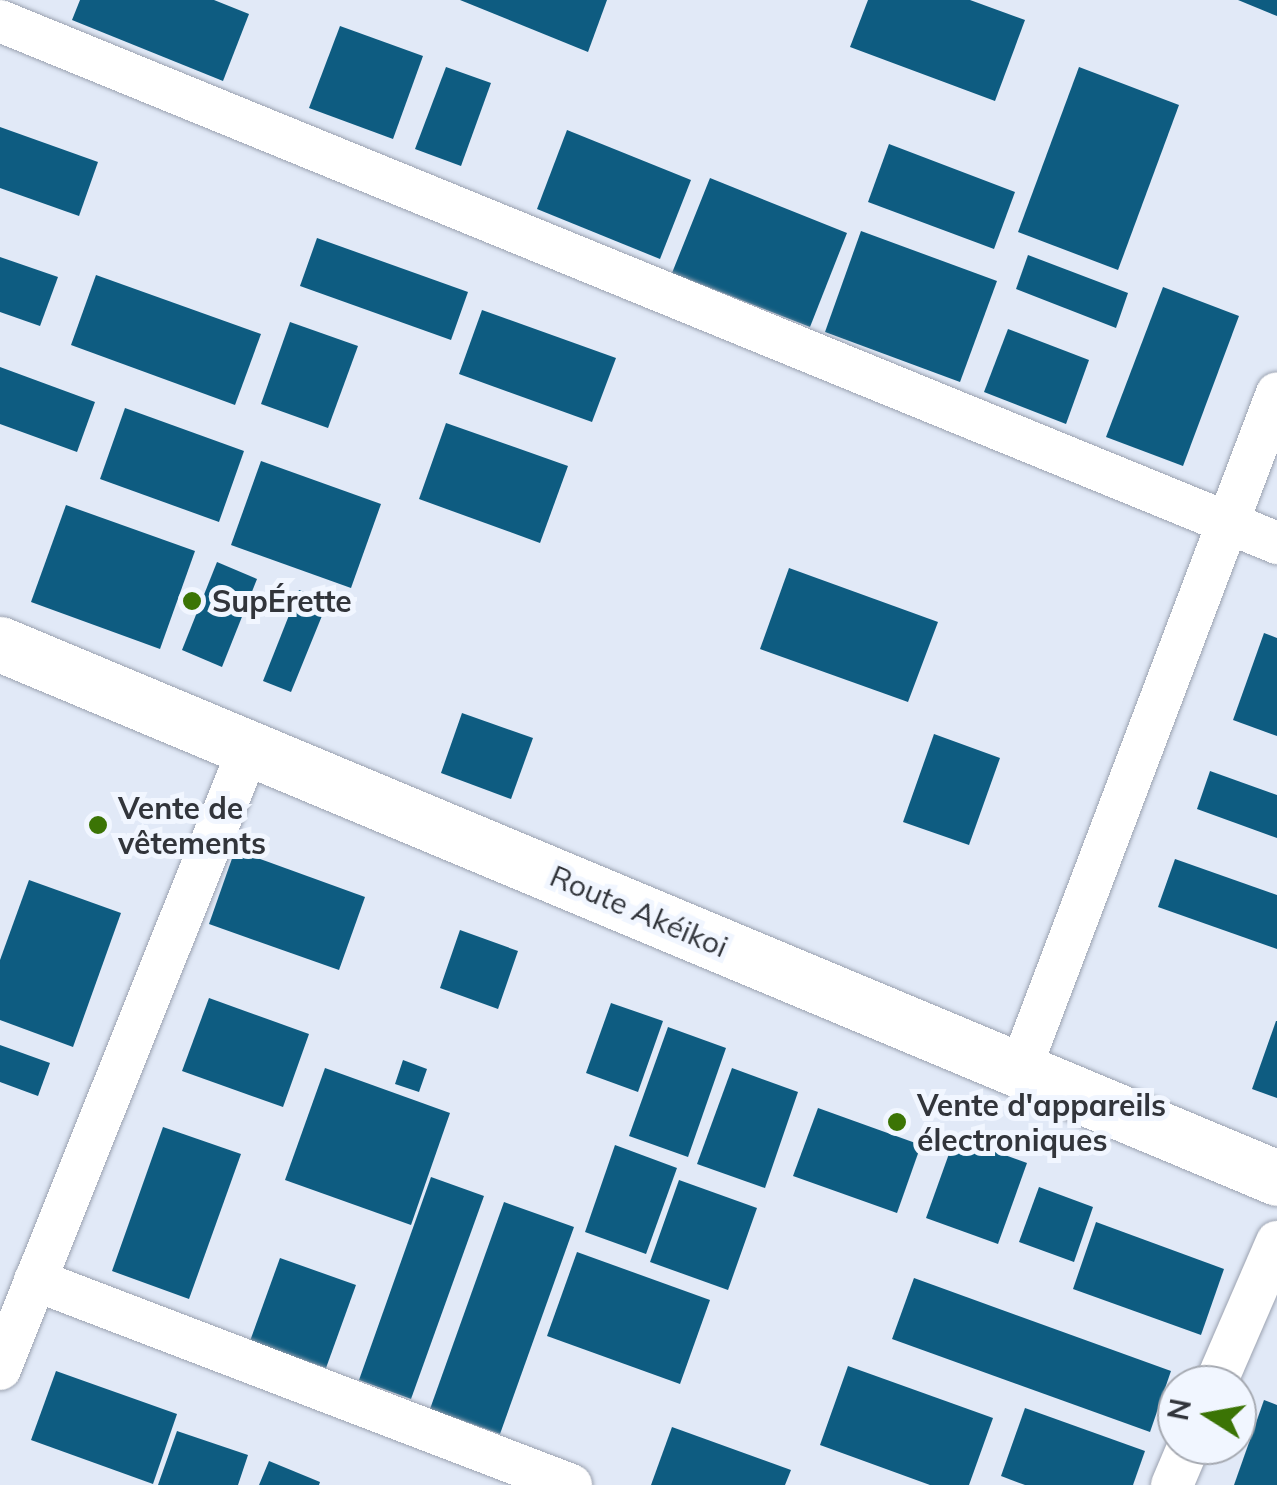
<!DOCTYPE html>
<meta charset="utf-8">
<style>
body{margin:0}
#map{position:relative;width:1277px;height:1485px;overflow:hidden;background:#e1e9f7;font-family:Mulish,sans-serif}
div>[style]{position:absolute}
.building>*{inset:0;background:#0e5c81}
.roads{filter:drop-shadow(0 0 2px #9ba2b0) drop-shadow(0 0 2px #9ba2b0)}
.minor>*{height:42px;margin:-21px;padding:0 21px;transform-origin:21px;border-radius:21px;background:#fff}
.tertiary>*{height:55px;margin:-27.5px;padding:0 27.5px;transform-origin:27.5px;border-radius:27.5px;background:#fff}
.dots>*{width:28px;height:28px;translate:-50% -50%;box-sizing:border-box;border:5px solid #f1f6ff;border-radius:50%}
span{translate:-50% -50%;white-space:nowrap;text-align:center;line-height:1.15;-webkit-text-stroke:10px #f1f6ff;paint-order:stroke}
.poi-label{font-size:30px;color:#32353b;font-weight:700}
.left{translate:0 -50%;text-align:left}
.street-label{font-size:30px;color:#32353b}
.north{position:absolute;left:1157px;top:1365px;width:100px;height:100px;box-sizing:border-box;background:#f1f6ff;border:2px solid #a5a9b1;border-radius:50%;rotate:281deg;font-size:28px;font-weight:700;line-height:40px;text-align:center;color:#32353b}
.north::after{content:'';display:block;margin:auto;width:35px;height:45px;background:#3b7405;clip-path:polygon(50% 0,100% 100%,50% 72%,0 100%)}
</style>
<div id="map">
<div class="building">
<i style="clip-path:polygon(80px 0,214px 0,249px 14px,223px 81px,72px 20px)"></i>
<i style="clip-path:polygon(460px 0,607px 0,588px 52px)"></i>
<i style="clip-path:polygon(868px 0,970px 0,1025px 20px,995px 101px,850px 47px)"></i>
<i style="clip-path:polygon(1238px 0,1277px 0,1277px 16px)"></i>
<i style="clip-path:polygon(340px 26px,423px 56px,393px 139px,309px 108px)"></i>
<i style="clip-path:polygon(446px 67px,491px 83px,461px 166px,415px 149px)"></i>
<i style="clip-path:polygon(1079px 67px,1179px 105px,1118px 270px,1018px 232px)"></i>
<i style="clip-path:polygon(0 127px,98px 162px,79px 216px,0 188px)"></i>
<i style="clip-path:polygon(567px 130px,691px 180px,660px 259px,537px 209px)"></i>
<i style="clip-path:polygon(889px 144px,1015px 192px,994px 249px,868px 202px)"></i>
<i style="clip-path:polygon(710px 178px,847px 233px,810px 327px,672px 273px)"></i>
<i style="clip-path:polygon(861px 231px,997px 281px,960px 382px,825px 332px)"></i>
<i style="clip-path:polygon(317px 238px,468px 292px,451px 340px,300px 286px)"></i>
<i style="clip-path:polygon(1028px 255px,1128px 293px,1116px 328px,1016px 289px)"></i>
<i style="clip-path:polygon(0 257px,58px 277px,40px 326px,0 312px)"></i>
<i style="clip-path:polygon(96px 275px,261px 334px,235px 405px,71px 345px)"></i>
<i style="clip-path:polygon(1163px 287px,1239px 316px,1183px 466px,1106px 437px)"></i>
<i style="clip-path:polygon(482px 310px,616px 358px,592px 422px,459px 374px)"></i>
<i style="clip-path:polygon(290px 322px,358px 346px,328px 428px,261px 404px)"></i>
<i style="clip-path:polygon(1008px 329px,1089px 360px,1066px 424px,984px 392px)"></i>
<i style="clip-path:polygon(0 367px,95px 402px,77px 452px,0 424px)"></i>
<i style="clip-path:polygon(125px 408px,244px 451px,219px 522px,100px 479px)"></i>
<i style="clip-path:polygon(446px 423px,568px 466px,540px 543px,419px 499px)"></i>
<i style="clip-path:polygon(261px 461px,381px 504px,351px 588px,231px 545px)"></i>
<i style="clip-path:polygon(66px 505px,195px 551px,160px 649px,31px 602px)"></i>
<i style="clip-path:polygon(217px 562px,257px 579px,222px 667px,182px 650px)"></i>
<i style="clip-path:polygon(789px 568px,938px 622px,908px 702px,760px 649px)"></i>
<i style="clip-path:polygon(299px 590px,328px 601px,291px 692px,263px 681px)"></i>
<i style="clip-path:polygon(1264px 633px,1277px 638px,1277px 736px,1233px 720px)"></i>
<i style="clip-path:polygon(462px 713px,533px 738px,511px 799px,441px 773px)"></i>
<i style="clip-path:polygon(934px 734px,1000px 758px,969px 845px,903px 822px)"></i>
<i style="clip-path:polygon(1210px 771px,1277px 795px,1277px 838px,1197px 809px)"></i>
<i style="clip-path:polygon(235px 850px,365px 897px,339px 970px,209px 924px)"></i>
<i style="clip-path:polygon(1175px 859px,1277px 895px,1277px 949px,1158px 907px)"></i>
<i style="clip-path:polygon(29px 880px,121px 913px,73px 1047px,0 1020px,0 960px)"></i>
<i style="clip-path:polygon(460px 930px,518px 951px,498px 1009px,440px 988px)"></i>
<i style="clip-path:polygon(209px 998px,309px 1034px,283px 1107px,182px 1071px)"></i>
<i style="clip-path:polygon(611px 1003px,663px 1021px,638px 1092px,586px 1073px)"></i>
<i style="clip-path:polygon(1276px 1021px,1277px 1021px,1277px 1098px,1252px 1089px)"></i>
<i style="clip-path:polygon(668px 1027px,726px 1048px,688px 1157px,629px 1136px)"></i>
<i style="clip-path:polygon(0 1045px,50px 1063px,38px 1096px,0 1082px)"></i>
<i style="clip-path:polygon(403px 1060px,427px 1069px,419px 1092px,395px 1084px)"></i>
<i style="clip-path:polygon(325px 1068px,450px 1113px,411px 1225px,285px 1180px)"></i>
<i style="clip-path:polygon(732px 1068px,798px 1092px,765px 1188px,697px 1164px)"></i>
<i style="clip-path:polygon(818px 1108px,921px 1145px,897px 1213px,793px 1176px)"></i>
<i style="clip-path:polygon(163px 1127px,241px 1154px,189px 1299px,112px 1271px)"></i>
<i style="clip-path:polygon(955px 1137px,1027px 1163px,998px 1244px,926px 1218px)"></i>
<i style="clip-path:polygon(615px 1145px,677px 1168px,646px 1254px,585px 1232px)"></i>
<i style="clip-path:polygon(431px 1177px,484px 1196px,411px 1399px,359px 1380px)"></i>
<i style="clip-path:polygon(679px 1180px,757px 1208px,728px 1290px,650px 1262px)"></i>
<i style="clip-path:polygon(1039px 1187px,1093px 1207px,1074px 1262px,1019px 1242px)"></i>
<i style="clip-path:polygon(504px 1202px,574px 1227px,500px 1434px,430px 1409px)"></i>
<i style="clip-path:polygon(1096px 1222px,1224px 1269px,1201px 1335px,1073px 1289px)"></i>
<i style="clip-path:polygon(577px 1252px,710px 1300px,680px 1384px,547px 1336px)"></i>
<i style="clip-path:polygon(280px 1258px,356px 1285px,326px 1368px,250px 1341px)"></i>
<i style="clip-path:polygon(914px 1278px,1171px 1371px,1150px 1432px,892px 1339px)"></i>
<i style="clip-path:polygon(848px 1366px,993px 1418px,969px 1485px,930px 1485px,820px 1445px)"></i>
<i style="clip-path:polygon(56px 1371px,177px 1414px,153px 1484px,31px 1440px)"></i>
<i style="clip-path:polygon(1264px 1400px,1277px 1405px,1277px 1485px,1234px 1485px)"></i>
<i style="clip-path:polygon(1025px 1408px,1145px 1451px,1133px 1485px,1025px 1485px,1001px 1476px)"></i>
<i style="clip-path:polygon(672px 1427px,791px 1470px,785px 1485px,651px 1485px)"></i>
<i style="clip-path:polygon(177px 1431px,248px 1455px,238px 1485px,158px 1485px)"></i>
<i style="clip-path:polygon(269px 1461px,320px 1482px,319px 1485px,259px 1485px)"></i>
</div>
<div class="roads">
<div class="minor">
<i style="left:0;top:21px;width:1380px;rotate:22.23deg"></i>
<i style="left:1019px;top:1072px;width:726px;rotate:-69.19deg"></i>
<i style="left:35px;top:1280px;width:574px;rotate:20.93deg"></i>
<i style="left:0;top:1369px;width:671px;rotate:-68.14deg"></i>
<i style="left:1215px;top:1385px;width:156px;rotate:-66.6deg"></i>
<i style="left:1172px;top:1485px;width:43px;rotate:-67deg"></i>
</div>
<div class="tertiary">
<i style="left:0;top:644px;width:1384px;rotate:22.69deg"></i>
</div>
</div>
<div class="dots">
<i style="left:192px;top:601px;background:#3b7405"></i>
<i style="left:98px;top:825px;background:#3b7405"></i>
<i style="left:897px;top:1122px;background:#3b7405"></i>
</div>
<div class="poi-label">
<span class="left" style="left:212px;top:601px">SupÉrette</span>
<span class="left" style="left:118px;top:825px">Vente de<br>vêtements</span>
<span class="left" style="left:917px;top:1122px">Vente d'appareils<br>électroniques</span>
</div>
<div class="street-label">
<span style="left:639px;top:911px;rotate:23deg">Route Akéikoi</span>
</div>
<div class="north">N</div>
</div>
